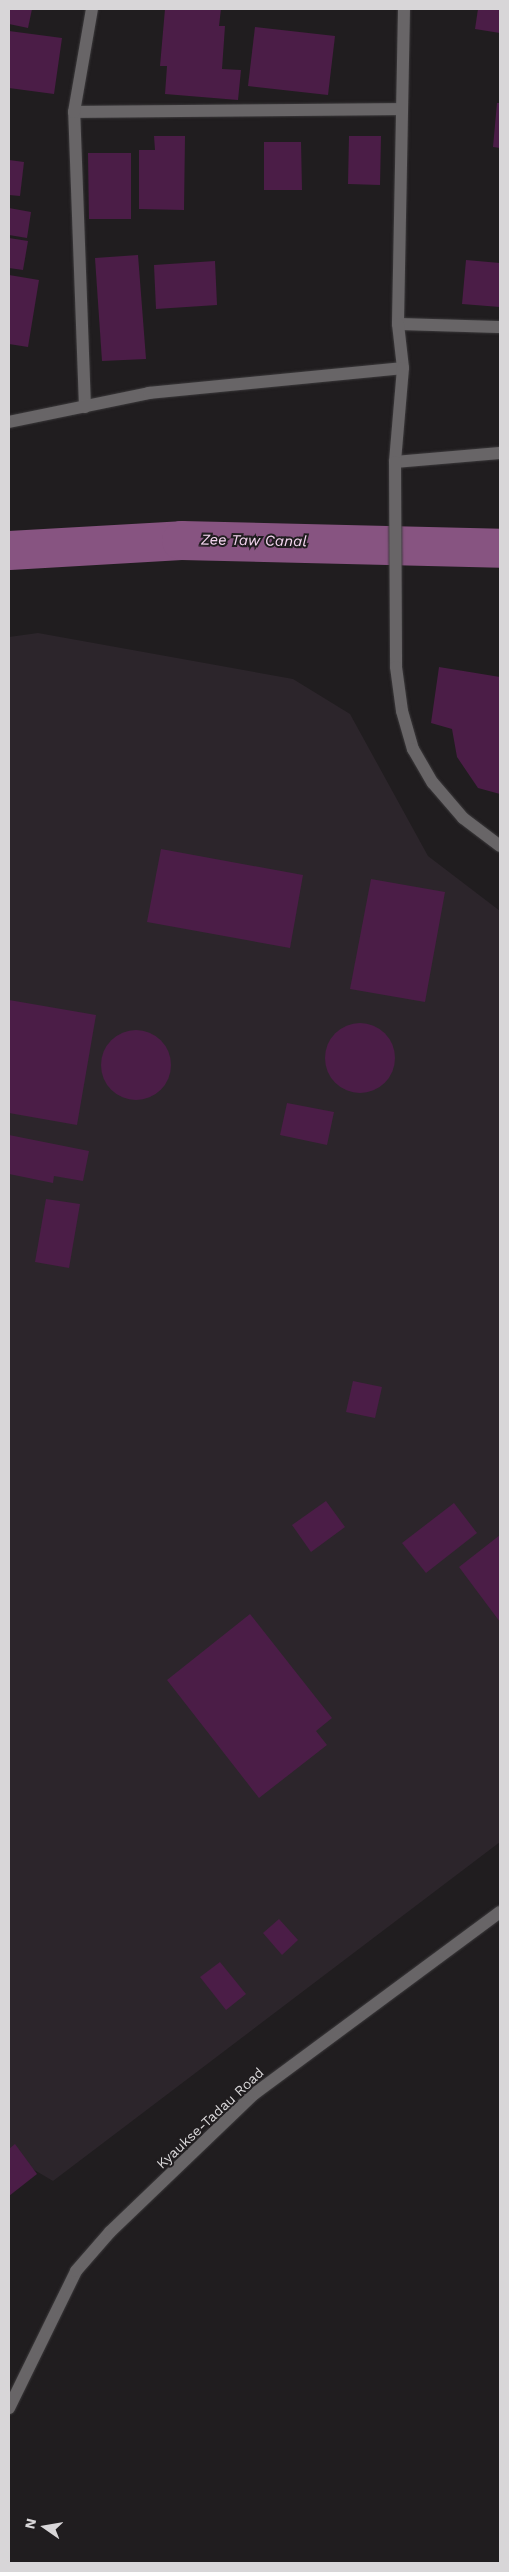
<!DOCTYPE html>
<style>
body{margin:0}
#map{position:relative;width:509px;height:2572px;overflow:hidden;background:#201d1f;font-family:"Work Sans",sans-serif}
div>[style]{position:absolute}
.built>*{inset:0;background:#2c252b}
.canal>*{height:39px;margin:-19.5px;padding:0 19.5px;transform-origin:19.5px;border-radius:19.5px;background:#875481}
.building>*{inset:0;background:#4b1d47}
.round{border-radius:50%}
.roads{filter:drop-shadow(0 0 1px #3b393b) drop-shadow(0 0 1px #3b393b)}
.minor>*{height:12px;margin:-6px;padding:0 6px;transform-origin:6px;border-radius:6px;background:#686567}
.tertiary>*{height:12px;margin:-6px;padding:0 6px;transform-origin:6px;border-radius:6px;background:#686567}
.secondary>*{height:12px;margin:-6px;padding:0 6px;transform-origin:6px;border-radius:6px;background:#686567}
span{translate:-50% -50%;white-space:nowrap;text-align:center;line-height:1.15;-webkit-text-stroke:4px #201d1f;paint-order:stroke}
.street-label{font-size:14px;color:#d8d6d8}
.water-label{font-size:15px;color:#f6d7f1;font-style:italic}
.frame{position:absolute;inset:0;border:10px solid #d8d6d8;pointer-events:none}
.north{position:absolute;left:20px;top:2502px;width:50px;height:50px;-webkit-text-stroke:4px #201d1f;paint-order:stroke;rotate:283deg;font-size:14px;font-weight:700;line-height:20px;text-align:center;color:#d8d6d8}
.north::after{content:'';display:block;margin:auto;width:18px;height:22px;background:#d8d6d8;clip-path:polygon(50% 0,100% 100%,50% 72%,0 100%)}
</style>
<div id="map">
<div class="built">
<i style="clip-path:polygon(38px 633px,293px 679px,350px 714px,428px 856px,500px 911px,500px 1842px,53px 2181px,9px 2155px,9px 637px)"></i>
</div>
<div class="canal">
<i style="left:9px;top:550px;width:172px;rotate:-3.3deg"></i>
<i style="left:181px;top:540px;width:319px;rotate:1.4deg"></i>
</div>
<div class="building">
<i style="clip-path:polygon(9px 9px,32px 9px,28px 28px,9px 24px)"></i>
<i style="clip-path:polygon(165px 9px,221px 9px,219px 26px,225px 26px,222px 69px,241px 70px,238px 100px,165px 94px,167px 66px,160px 66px)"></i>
<i style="clip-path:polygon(478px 9px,500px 9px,500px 33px,475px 29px)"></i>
<i style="clip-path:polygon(255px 27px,335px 36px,328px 95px,248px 86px)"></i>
<i style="clip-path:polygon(9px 31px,62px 38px,54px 94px,9px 88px)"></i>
<i style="clip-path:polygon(497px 103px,500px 103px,500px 148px,493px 147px)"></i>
<i style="clip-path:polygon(154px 136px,185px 136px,184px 210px,139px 209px,139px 150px,155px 150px)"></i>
<i style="clip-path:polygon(349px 136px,381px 136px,380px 185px,348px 184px)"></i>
<i style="clip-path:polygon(264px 142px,301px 142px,302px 190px,264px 190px)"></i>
<i style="clip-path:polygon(88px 153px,131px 153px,131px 219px,89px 219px)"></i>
<i style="clip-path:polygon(9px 160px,24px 162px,20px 196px,9px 195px)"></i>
<i style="clip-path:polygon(9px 208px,31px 212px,27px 238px,9px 235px)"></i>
<i style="clip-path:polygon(9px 238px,28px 241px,23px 270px,9px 268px)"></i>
<i style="clip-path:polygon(138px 255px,146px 359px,102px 361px,95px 258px)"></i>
<i style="clip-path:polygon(466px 260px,500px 263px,500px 307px,462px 304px)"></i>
<i style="clip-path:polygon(215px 261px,217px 305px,156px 309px,154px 265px)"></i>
<i style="clip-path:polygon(9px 275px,39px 280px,28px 347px,9px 344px)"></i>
<i style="clip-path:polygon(439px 667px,500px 677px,500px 794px,478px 788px,457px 757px,452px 729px,431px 723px)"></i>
<i style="clip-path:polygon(161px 849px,303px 875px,290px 948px,147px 922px)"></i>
<i style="clip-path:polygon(371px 879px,445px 892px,425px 1002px,350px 989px)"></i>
<i style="clip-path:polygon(9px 1000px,96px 1015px,77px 1125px,9px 1113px)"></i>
<i class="round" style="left:325px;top:1023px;width:70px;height:70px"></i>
<i class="round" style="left:101px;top:1030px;width:70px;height:70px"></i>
<i style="clip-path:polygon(287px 1103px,334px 1112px,327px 1145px,280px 1135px)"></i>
<i style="clip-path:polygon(9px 1135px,89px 1151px,83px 1181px,54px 1176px,53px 1183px,9px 1174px)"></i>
<i style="clip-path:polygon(46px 1199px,80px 1204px,69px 1268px,35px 1262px)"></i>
<i style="clip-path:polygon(353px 1381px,382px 1387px,375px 1418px,346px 1412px)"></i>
<i style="clip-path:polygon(326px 1501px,345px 1527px,311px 1552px,292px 1525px)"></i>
<i style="clip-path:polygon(454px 1503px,477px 1533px,426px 1573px,402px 1543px)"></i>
<i style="clip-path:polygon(500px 1535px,500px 1622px,459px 1567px)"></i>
<i style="clip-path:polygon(250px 1614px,332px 1718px,316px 1731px,327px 1745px,259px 1798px,167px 1680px)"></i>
<i style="clip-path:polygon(279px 1919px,298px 1940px,282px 1955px,263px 1933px)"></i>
<i style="clip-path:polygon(220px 1962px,246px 1994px,226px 2010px,200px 1977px)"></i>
<i style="clip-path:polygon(15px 2144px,37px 2174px,9px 2196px,9px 2149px)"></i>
</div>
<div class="roads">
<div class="minor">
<i style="left:74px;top:112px;width:328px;rotate:-0.5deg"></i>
<i style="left:398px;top:324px;width:102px;rotate:1.7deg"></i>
<i style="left:85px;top:407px;width:295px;rotate:-92.1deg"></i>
<i style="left:74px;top:112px;width:105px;rotate:-80.1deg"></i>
<i style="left:9px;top:422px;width:143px;rotate:-11.7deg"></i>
<i style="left:149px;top:393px;width:255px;rotate:-5.6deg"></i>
<i style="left:395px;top:462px;width:105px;rotate:-4.9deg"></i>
</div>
<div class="tertiary">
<i style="left:404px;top:9px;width:315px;rotate:91.1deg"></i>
<i style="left:398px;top:324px;width:44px;rotate:83.5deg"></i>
<i style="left:403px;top:368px;width:94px;rotate:94.9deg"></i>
<i style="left:395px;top:462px;width:205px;rotate:89.7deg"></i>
<i style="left:396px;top:667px;width:44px;rotate:82.2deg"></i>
<i style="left:402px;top:711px;width:40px;rotate:74deg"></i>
<i style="left:413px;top:749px;width:39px;rotate:60deg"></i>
<i style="left:433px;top:783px;width:46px;rotate:49.4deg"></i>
<i style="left:463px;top:818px;width:46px;rotate:37.1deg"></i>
</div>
<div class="secondary">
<i style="left:9px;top:2408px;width:153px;rotate:-63.9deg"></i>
<i style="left:76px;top:2271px;width:52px;rotate:-48.9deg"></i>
<i style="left:110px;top:2232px;width:199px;rotate:-43.8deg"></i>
<i style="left:254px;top:2094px;width:306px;rotate:-36.5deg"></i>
</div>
</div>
<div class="street-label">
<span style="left:210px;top:2118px;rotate:-43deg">Kyaukse-Tadau Road</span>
</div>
<div class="water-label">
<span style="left:254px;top:541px;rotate:1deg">Zee Taw Canal</span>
</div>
<div class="frame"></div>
<div class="north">N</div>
</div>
